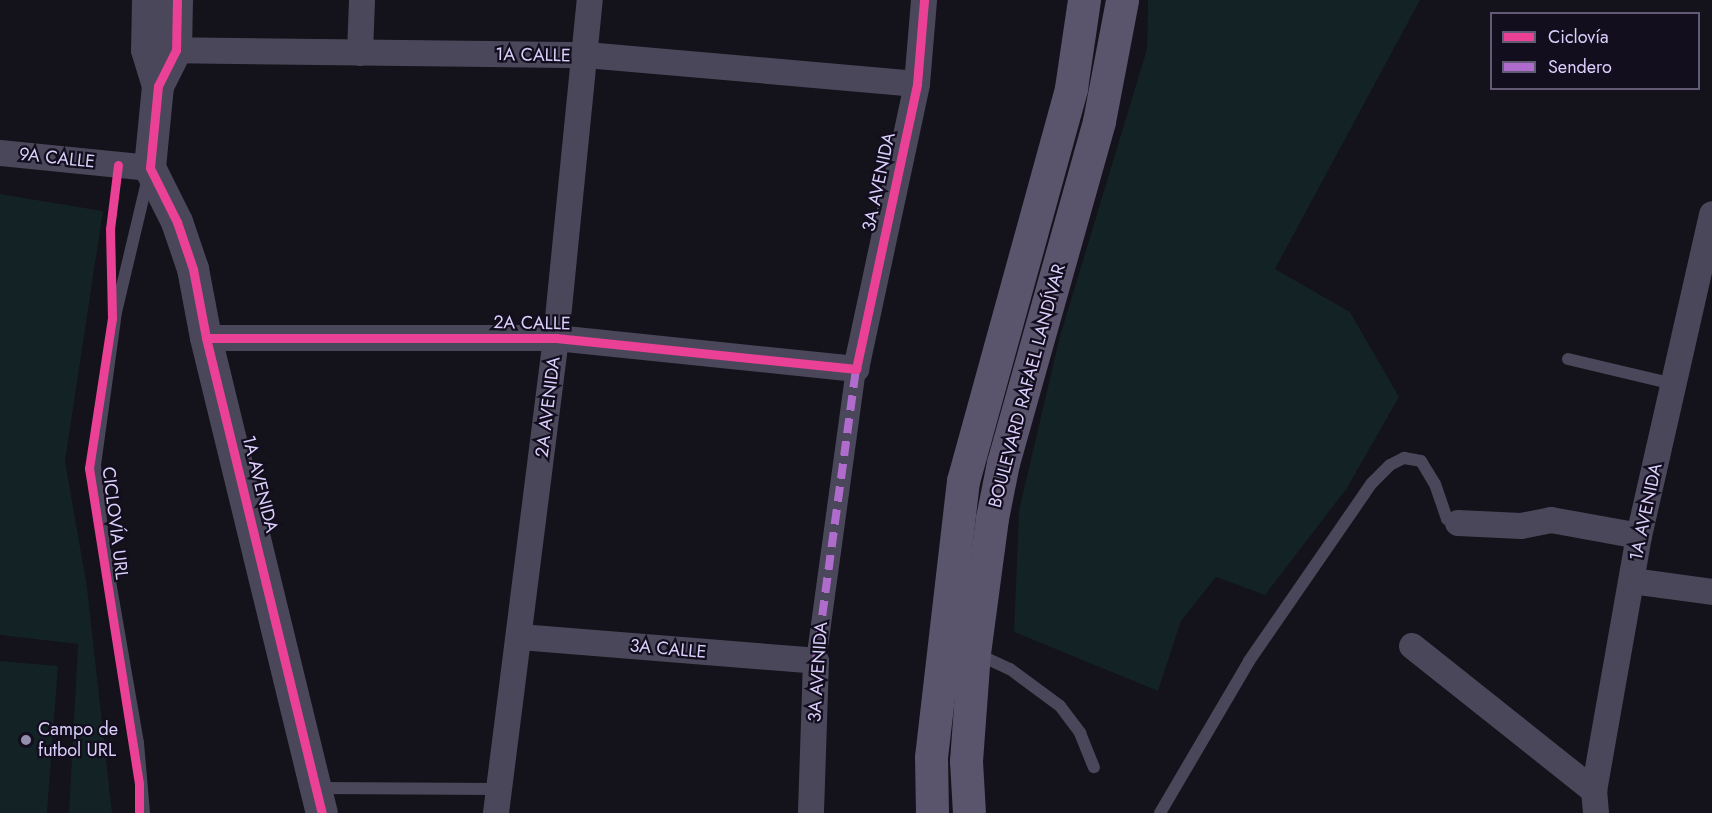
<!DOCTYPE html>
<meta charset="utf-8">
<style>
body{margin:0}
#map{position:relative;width:1712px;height:813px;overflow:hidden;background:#14121a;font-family:Jost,sans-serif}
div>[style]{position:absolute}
.green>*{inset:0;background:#122225}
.service>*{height:12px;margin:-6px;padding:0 6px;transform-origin:6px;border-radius:6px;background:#4a475a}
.pedestrian>*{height:20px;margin:-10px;padding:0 10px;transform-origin:10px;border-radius:10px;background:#4a475a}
.minor>*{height:26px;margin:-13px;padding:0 13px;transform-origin:13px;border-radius:13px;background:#4a475a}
.tertiary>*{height:32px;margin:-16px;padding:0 16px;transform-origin:16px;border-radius:16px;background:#4a475a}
.secondary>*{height:33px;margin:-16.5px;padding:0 16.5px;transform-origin:16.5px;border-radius:16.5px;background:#5a546c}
.quiet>*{height:8px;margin-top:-4px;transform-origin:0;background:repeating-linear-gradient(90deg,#b06ccc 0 15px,transparent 0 23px)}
.cycleway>*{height:9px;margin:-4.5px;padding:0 4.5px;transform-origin:4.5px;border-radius:4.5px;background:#ea4096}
.dots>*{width:16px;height:16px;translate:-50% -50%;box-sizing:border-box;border:3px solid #130e1e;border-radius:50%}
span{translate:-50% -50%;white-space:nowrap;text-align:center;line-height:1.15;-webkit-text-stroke:4.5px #130e1e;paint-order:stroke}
.street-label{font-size:18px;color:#dbcffb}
.poi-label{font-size:18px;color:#dbcffb}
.left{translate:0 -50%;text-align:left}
.legend{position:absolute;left:1490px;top:12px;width:210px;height:78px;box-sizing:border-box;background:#130e1e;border:2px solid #635b76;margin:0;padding:8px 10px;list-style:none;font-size:18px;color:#dbcffb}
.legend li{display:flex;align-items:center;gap:12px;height:30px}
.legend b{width:30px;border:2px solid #635b76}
</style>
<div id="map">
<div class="green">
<i style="clip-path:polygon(1148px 0,1420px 0,1275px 269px,1350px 312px,1399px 397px,1347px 488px,1265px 595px,1216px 577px,1181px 621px,1158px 691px,1014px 632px,1019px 510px,1060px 336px,1147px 49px)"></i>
<i style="clip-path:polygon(0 194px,103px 211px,65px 461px,87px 587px,112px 813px,69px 813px,78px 644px,0 635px)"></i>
<i style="clip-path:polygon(0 661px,58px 666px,47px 813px,0 813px)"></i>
</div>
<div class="service">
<i style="left:1568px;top:359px;width:109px;rotate:13.3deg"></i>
<i style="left:975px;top:653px;width:38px;rotate:25deg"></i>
<i style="left:1010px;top:669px;width:62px;rotate:36.5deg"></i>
<i style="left:1060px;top:706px;width:34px;rotate:53deg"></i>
<i style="left:1080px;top:733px;width:37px;rotate:68deg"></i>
<i style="left:318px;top:788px;width:181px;rotate:0.3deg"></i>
<i style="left:144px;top:813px;width:70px;rotate:-94.9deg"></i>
<i style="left:138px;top:743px;width:199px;rotate:-99.8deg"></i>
<i style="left:104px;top:547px;width:82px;rotate:-96.3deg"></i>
<i style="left:95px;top:465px;width:154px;rotate:-82.2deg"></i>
<i style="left:116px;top:312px;width:138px;rotate:-76.6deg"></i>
<i style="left:1160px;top:813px;width:176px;rotate:-59.6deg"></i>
<i style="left:1249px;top:661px;width:216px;rotate:-55.4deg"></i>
<i style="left:1372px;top:483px;width:25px;rotate:-45deg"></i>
<i style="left:1390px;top:465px;width:16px;rotate:-27deg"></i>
<i style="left:1404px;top:458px;width:17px;rotate:10deg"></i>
<i style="left:1421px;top:461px;width:27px;rotate:59deg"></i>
<i style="left:1435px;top:484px;width:37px;rotate:71deg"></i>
<i style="left:1447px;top:519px;width:12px;rotate:20deg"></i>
</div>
<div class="pedestrian">
<i style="left:816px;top:661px;width:295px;rotate:-82.2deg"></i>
</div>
<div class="minor">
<i style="left:156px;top:50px;width:430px;rotate:0.7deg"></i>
<i style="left:586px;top:55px;width:332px;rotate:5deg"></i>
<i style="left:360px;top:53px;width:53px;rotate:-87.8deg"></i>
<i style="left:0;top:153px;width:151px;rotate:5.7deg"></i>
<i style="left:206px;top:338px;width:350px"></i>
<i style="left:556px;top:338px;width:302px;rotate:5.9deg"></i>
<i style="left:856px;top:369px;width:291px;rotate:-77.9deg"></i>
<i style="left:917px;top:84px;width:84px;rotate:-85.2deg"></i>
<i style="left:1458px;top:523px;width:63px;rotate:2.7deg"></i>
<i style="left:1521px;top:526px;width:31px;rotate:-11deg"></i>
<i style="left:1551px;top:520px;width:89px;rotate:10.3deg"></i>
<i style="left:1632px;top:581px;width:81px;rotate:7.8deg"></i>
<i style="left:520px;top:637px;width:297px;rotate:4.6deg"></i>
<i style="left:816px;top:661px;width:152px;rotate:91.9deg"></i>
<i style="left:1412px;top:646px;width:233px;rotate:38.5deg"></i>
<i style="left:496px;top:813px;width:479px;rotate:-82.8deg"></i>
<i style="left:556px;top:338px;width:340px;rotate:-84.3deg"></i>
<i style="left:1596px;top:813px;width:22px;rotate:-95deg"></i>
<i style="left:1594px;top:791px;width:259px;rotate:-80deg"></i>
<i style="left:1639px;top:536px;width:330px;rotate:-77.2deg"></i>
</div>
<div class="tertiary">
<i style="left:148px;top:0;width:50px;rotate:91.1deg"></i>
<i style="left:147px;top:50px;width:38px;rotate:73deg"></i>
<i style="left:177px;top:0;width:50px;rotate:91.1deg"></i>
<i style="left:176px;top:50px;width:40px;rotate:116.6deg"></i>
<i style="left:158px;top:86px;width:82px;rotate:95.6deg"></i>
<i style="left:150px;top:168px;width:60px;rotate:63.4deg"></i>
<i style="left:177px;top:222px;width:50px;rotate:71.2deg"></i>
<i style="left:193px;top:269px;width:70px;rotate:79.3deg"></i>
<i style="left:206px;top:338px;width:489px;rotate:76.3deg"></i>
</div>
<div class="secondary">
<i style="left:932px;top:813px;width:56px;rotate:-91deg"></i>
<i style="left:931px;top:757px;width:278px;rotate:-83.4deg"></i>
<i style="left:963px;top:481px;width:408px;rotate:-74.6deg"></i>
<i style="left:1071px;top:88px;width:89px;rotate:-81.6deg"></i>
<i style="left:969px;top:813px;width:52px;rotate:-93.3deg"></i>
<i style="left:966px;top:761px;width:108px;rotate:-85.8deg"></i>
<i style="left:974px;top:653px;width:136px;rotate:-82.4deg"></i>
<i style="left:992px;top:518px;width:56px;rotate:-78.7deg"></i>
<i style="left:1003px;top:463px;width:355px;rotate:-74.3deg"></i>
<i style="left:1099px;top:121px;width:123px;rotate:-79.2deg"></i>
</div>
<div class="quiet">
<i style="left:816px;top:661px;width:295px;rotate:-82.2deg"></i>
</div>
<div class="cycleway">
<i style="left:177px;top:0;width:50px;rotate:91.1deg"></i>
<i style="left:176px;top:50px;width:40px;rotate:116.6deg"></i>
<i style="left:158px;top:86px;width:82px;rotate:95.6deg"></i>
<i style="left:150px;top:168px;width:60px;rotate:63.4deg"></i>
<i style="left:177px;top:222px;width:50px;rotate:71.2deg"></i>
<i style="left:193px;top:269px;width:70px;rotate:79.3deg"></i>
<i style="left:206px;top:338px;width:489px;rotate:76.3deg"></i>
<i style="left:118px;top:165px;width:64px;rotate:97.1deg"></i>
<i style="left:110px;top:229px;width:89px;rotate:88.7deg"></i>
<i style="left:112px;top:318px;width:152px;rotate:98.7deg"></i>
<i style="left:89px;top:468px;width:320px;rotate:81deg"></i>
<i style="left:139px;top:784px;width:29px;rotate:90deg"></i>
<i style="left:206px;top:338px;width:350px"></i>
<i style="left:556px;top:338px;width:302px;rotate:5.9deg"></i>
<i style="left:856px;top:369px;width:291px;rotate:-77.9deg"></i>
<i style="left:917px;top:84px;width:84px;rotate:-85.2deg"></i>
</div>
<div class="dots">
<i style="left:26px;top:740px;background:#958dac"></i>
</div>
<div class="street-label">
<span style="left:533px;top:55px;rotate:1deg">1A CALLE</span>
<span style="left:57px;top:158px;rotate:6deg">9A CALLE</span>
<span style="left:879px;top:182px;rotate:-78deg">3A AVENIDA</span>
<span style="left:532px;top:323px;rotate:1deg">2A CALLE</span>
<span style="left:1027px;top:386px;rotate:-75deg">BOULEVARD RAFAEL LANDÍVAR</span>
<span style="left:548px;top:407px;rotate:-83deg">2A AVENIDA</span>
<span style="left:260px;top:484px;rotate:76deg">1A AVENIDA</span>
<span style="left:1646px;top:512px;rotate:-78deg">1A AVENIDA</span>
<span style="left:115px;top:523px;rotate:83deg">CICLOVÍA URL</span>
<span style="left:668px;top:649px;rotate:5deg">3A CALLE</span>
<span style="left:818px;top:672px;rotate:-86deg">3A AVENIDA</span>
</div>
<div class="poi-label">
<span class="left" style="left:38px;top:740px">Campo de<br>futbol URL</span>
</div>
<ul class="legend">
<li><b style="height:8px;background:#ea4096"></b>Ciclovía</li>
<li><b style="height:8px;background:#b06ccc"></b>Sendero</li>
</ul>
</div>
